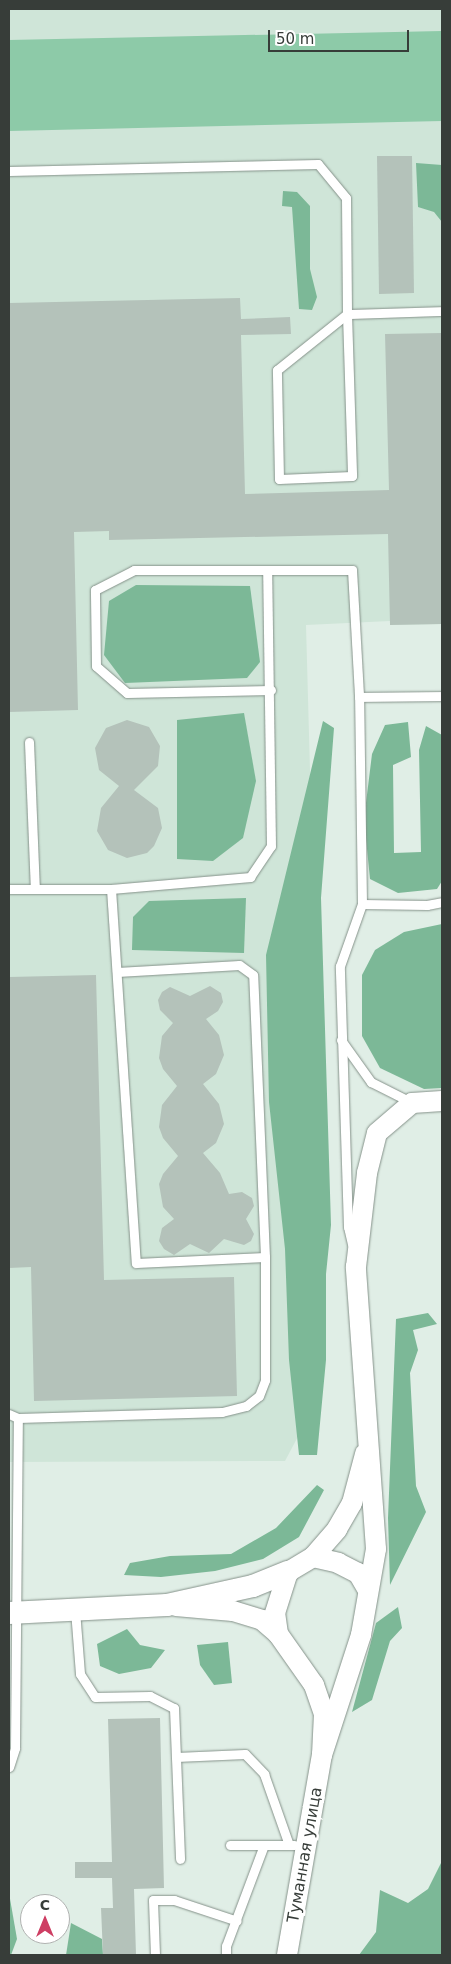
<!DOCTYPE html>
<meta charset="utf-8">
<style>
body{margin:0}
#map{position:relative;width:451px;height:1964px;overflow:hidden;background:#e0eee6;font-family:"DejaVu Sans",sans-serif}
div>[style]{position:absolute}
.built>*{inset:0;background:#cfe5d8}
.forest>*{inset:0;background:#7cb897}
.water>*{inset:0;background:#8dcaa8}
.building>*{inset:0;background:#b4c2ba}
.roads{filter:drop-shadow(0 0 1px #85928a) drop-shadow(0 0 1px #85928a)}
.service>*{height:9px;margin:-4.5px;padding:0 4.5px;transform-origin:4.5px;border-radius:4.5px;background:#fff}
.tertiary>*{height:20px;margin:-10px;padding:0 10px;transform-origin:10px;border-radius:10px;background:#fff}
.secondary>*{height:22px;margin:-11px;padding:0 11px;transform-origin:11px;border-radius:11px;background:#fff}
span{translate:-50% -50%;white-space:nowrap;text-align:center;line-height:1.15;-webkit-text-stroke:5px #fff;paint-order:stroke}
.street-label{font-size:16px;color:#373d39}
.frame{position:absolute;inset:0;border:10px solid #373d39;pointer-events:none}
.north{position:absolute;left:20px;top:1894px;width:50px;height:50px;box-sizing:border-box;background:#fff;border:1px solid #afb1b0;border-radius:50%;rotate:0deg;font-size:14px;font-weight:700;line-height:20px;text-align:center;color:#373d39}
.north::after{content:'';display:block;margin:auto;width:18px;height:22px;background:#ce3e63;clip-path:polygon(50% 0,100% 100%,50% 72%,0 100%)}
.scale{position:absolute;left:268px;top:30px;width:141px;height:22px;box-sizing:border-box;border:2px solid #373d39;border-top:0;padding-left:6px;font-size:15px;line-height:18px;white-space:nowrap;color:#373d39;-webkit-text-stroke:4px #fff;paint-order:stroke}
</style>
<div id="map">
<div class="built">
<i style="clip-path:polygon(9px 9px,442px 9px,442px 624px,390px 625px,390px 621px,306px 625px,313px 880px,302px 1429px,285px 1461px,9px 1462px)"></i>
</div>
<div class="forest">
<i style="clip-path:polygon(416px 163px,442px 165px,442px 222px,434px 212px,418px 207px)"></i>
<i style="clip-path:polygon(283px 191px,297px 192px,310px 206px,310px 269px,317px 297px,312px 310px,299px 309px,292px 207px,282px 206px)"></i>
<i style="clip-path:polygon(136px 585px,250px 586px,260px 662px,247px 678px,125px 683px,104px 655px,109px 601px)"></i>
<i style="clip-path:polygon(244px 713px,256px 781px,243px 838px,213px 861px,177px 859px,177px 720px)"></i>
<i style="clip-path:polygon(323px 721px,334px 728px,321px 898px,331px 1225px,326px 1274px,326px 1360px,317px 1455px,299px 1455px,289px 1360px,285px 1249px,269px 1102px,266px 955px)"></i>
<i style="clip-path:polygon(408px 722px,411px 757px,393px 765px,394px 853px,421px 852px,419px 750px,426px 726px,442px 735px,442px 881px,437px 889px,398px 893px,370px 879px,364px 819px,372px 754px,385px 725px)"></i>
<i style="clip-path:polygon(246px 898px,244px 953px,132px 950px,133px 917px,149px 901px)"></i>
<i style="clip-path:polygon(442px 924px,442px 1088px,424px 1089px,380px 1068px,362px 1036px,362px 975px,375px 950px,404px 932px)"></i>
<i style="clip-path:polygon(428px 1313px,437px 1324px,413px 1330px,418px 1350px,410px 1373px,416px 1486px,426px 1512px,390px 1585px,388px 1518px,396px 1319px)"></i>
<i style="clip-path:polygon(317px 1485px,324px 1490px,299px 1537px,263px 1559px,215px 1571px,161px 1577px,124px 1575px,130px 1563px,170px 1556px,231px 1554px,276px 1528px)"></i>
<i style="clip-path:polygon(398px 1607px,402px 1628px,390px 1641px,372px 1700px,352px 1712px,376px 1623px)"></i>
<i style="clip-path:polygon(127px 1629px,140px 1645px,165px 1650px,151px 1668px,119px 1674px,100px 1666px,97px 1644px)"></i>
<i style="clip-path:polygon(228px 1642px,232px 1683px,214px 1685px,200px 1665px,197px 1645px)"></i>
<i style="clip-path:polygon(442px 1861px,442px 1955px,359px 1955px,376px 1932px,380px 1890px,408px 1903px,428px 1889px)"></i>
<i style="clip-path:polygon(9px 1893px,17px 1939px,11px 1955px,9px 1955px)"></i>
<i style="clip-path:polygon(71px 1923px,102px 1939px,103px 1955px,66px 1955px)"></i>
</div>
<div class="water">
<i style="clip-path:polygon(442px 31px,442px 121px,9px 131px,9px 40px)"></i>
</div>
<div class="building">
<i style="clip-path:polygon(377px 156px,412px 156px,414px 293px,379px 294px)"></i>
<i style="clip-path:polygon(240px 298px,241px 319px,290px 317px,291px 334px,241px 335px,245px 494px,389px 490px,385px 334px,442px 333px,442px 624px,390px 625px,388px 534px,109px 540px,109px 531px,74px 532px,78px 710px,9px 712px,9px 303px)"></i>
<i style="clip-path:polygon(127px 720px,149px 727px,160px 746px,158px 766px,134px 790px,158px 808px,162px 828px,154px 846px,147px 853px,127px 858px,108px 850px,97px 831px,101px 808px,119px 786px,99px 770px,95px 748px,106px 728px)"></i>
<i style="clip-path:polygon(96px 975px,104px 1280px,234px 1277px,237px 1396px,34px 1401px,31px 1267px,9px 1268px,9px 977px)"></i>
<i style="clip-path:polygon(210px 986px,221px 993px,223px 1002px,218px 1011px,206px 1019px,219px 1035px,224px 1055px,216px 1074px,203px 1084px,219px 1104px,224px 1124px,216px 1143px,203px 1153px,220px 1173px,229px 1194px,242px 1192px,252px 1198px,254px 1206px,246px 1219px,254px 1234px,251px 1241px,244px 1245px,224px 1239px,209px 1253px,190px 1244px,174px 1255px,164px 1249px,159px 1241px,162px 1228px,174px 1219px,163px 1207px,159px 1184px,163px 1174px,178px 1156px,163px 1138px,159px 1127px,162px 1105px,177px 1086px,163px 1069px,159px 1058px,162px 1036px,173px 1023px,160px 1010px,158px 1000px,162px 992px,170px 987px,190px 996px)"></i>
<i style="clip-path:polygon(160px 1718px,164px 1888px,134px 1889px,136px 1955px,103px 1955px,101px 1908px,113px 1908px,112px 1878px,75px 1878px,75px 1862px,112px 1862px,108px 1719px)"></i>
</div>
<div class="roads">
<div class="service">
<i style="left:9px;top:171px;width:309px;rotate:-1.3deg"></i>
<i style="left:318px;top:164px;width:44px;rotate:50.5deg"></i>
<i style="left:346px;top:198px;width:116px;rotate:89.5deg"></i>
<i style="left:347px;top:314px;width:162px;rotate:88.2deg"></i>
<i style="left:352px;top:476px;width:73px;rotate:177.6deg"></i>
<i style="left:279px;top:479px;width:109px;rotate:-91.1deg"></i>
<i style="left:277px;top:370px;width:90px;rotate:-38.7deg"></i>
<i style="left:347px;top:314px;width:95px;rotate:-1.8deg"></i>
<i style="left:271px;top:690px;width:144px;rotate:178.8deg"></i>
<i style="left:127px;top:693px;width:41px;rotate:-138.9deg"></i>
<i style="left:96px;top:666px;width:76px;rotate:-90.8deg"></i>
<i style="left:95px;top:590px;width:44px;rotate:-27.1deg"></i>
<i style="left:134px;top:570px;width:218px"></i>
<i style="left:352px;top:570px;width:127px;rotate:86.8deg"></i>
<i style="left:29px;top:742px;width:147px;rotate:87.7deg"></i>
<i style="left:9px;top:889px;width:102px"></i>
<i style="left:111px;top:889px;width:140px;rotate:-4.9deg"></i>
<i style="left:250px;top:877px;width:37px;rotate:-56deg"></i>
<i style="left:271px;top:846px;width:276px;rotate:-90.8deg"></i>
<i style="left:111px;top:889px;width:375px;rotate:86.2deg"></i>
<i style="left:136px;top:1263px;width:129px;rotate:-2.7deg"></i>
<i style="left:362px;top:904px;width:65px;rotate:0.9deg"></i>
<i style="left:427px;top:905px;width:15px;rotate:-11deg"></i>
<i style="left:341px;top:1040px;width:52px;rotate:54.5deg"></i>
<i style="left:371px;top:1082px;width:45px;rotate:26.6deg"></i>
<i style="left:352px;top:1244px;width:17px;rotate:-103deg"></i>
<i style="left:348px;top:1227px;width:261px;rotate:-91.8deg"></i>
<i style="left:340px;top:966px;width:66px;rotate:-70.5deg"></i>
<i style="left:362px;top:904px;width:207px;rotate:-90.8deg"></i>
<i style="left:359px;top:697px;width:83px;rotate:-0.7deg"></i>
<i style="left:9px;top:1414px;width:10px;rotate:24deg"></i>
<i style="left:18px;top:1418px;width:204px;rotate:-1.7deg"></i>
<i style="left:222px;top:1412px;width:25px;rotate:-14deg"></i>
<i style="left:246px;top:1406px;width:16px;rotate:-38deg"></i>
<i style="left:259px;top:1396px;width:17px;rotate:-69deg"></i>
<i style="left:265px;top:1380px;width:123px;rotate:-90deg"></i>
<i style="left:265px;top:1257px;width:282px;rotate:-92.4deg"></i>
<i style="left:253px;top:975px;width:17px;rotate:-144deg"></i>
<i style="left:239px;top:965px;width:122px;rotate:176.7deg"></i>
<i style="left:75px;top:1610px;width:64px;rotate:85.5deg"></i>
<i style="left:80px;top:1674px;width:27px;rotate:57deg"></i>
<i style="left:95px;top:1697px;width:55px;rotate:-1deg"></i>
<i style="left:150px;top:1696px;width:27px;rotate:27deg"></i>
<i style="left:174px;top:1708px;width:151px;rotate:87.7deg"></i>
<i style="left:176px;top:1757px;width:69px;rotate:-2.5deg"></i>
<i style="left:245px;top:1754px;width:28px;rotate:46deg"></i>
<i style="left:264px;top:1774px;width:75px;rotate:70.6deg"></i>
<i style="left:9px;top:1767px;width:20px;rotate:-72deg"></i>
<i style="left:15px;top:1748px;width:330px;rotate:-89.5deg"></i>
<i style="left:230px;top:1845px;width:64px"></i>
<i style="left:155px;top:1955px;width:55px;rotate:-92.1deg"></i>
<i style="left:153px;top:1900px;width:21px"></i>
<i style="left:174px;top:1900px;width:66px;rotate:18.4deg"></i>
<i style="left:226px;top:1955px;width:9px;rotate:-90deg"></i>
<i style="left:226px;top:1946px;width:108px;rotate:-69.4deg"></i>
</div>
<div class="tertiary">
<i style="left:313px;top:1557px;width:26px;rotate:13deg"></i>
<i style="left:338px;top:1563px;width:22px;rotate:27deg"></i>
<i style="left:358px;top:1573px;width:20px;rotate:60deg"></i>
<i style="left:176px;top:1606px;width:57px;rotate:5deg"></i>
<i style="left:233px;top:1611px;width:30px;rotate:17deg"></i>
<i style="left:262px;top:1620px;width:21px;rotate:41deg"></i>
<i style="left:322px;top:1755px;width:126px;rotate:-72deg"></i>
<i style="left:361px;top:1635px;width:87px;rotate:-80.1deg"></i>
<i style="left:376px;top:1549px;width:283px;rotate:-94.1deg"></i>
<i style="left:356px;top:1267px;width:95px;rotate:-83.3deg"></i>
<i style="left:367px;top:1173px;width:41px;rotate:-76deg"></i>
<i style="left:377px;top:1133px;width:46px;rotate:-40.6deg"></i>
<i style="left:412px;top:1103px;width:30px;rotate:-4deg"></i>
<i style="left:287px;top:1955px;width:203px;rotate:-80.1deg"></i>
<i style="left:322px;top:1755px;width:41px;rotate:-87.2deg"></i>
<i style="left:324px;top:1714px;width:31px;rotate:-109deg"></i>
<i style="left:314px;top:1685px;width:62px;rotate:-125.2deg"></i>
<i style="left:278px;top:1634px;width:21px;rotate:-98deg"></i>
<i style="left:275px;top:1613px;width:43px;rotate:-72.4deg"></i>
<i style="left:288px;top:1572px;width:29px;rotate:-31deg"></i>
<i style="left:313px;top:1557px;width:37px;rotate:-49deg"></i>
<i style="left:337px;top:1529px;width:30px;rotate:-60deg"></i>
<i style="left:352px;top:1503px;width:51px;rotate:-75.1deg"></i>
</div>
<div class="secondary">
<i style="left:9px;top:1613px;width:158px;rotate:-2.9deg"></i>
<i style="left:167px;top:1605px;width:88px;rotate:-12.5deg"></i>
<i style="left:253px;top:1586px;width:38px;rotate:-22deg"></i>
</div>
</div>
<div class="street-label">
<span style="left:305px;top:1855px;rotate:-80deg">Туманная улица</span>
</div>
<div class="frame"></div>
<div class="north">С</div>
<div class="scale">50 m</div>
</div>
